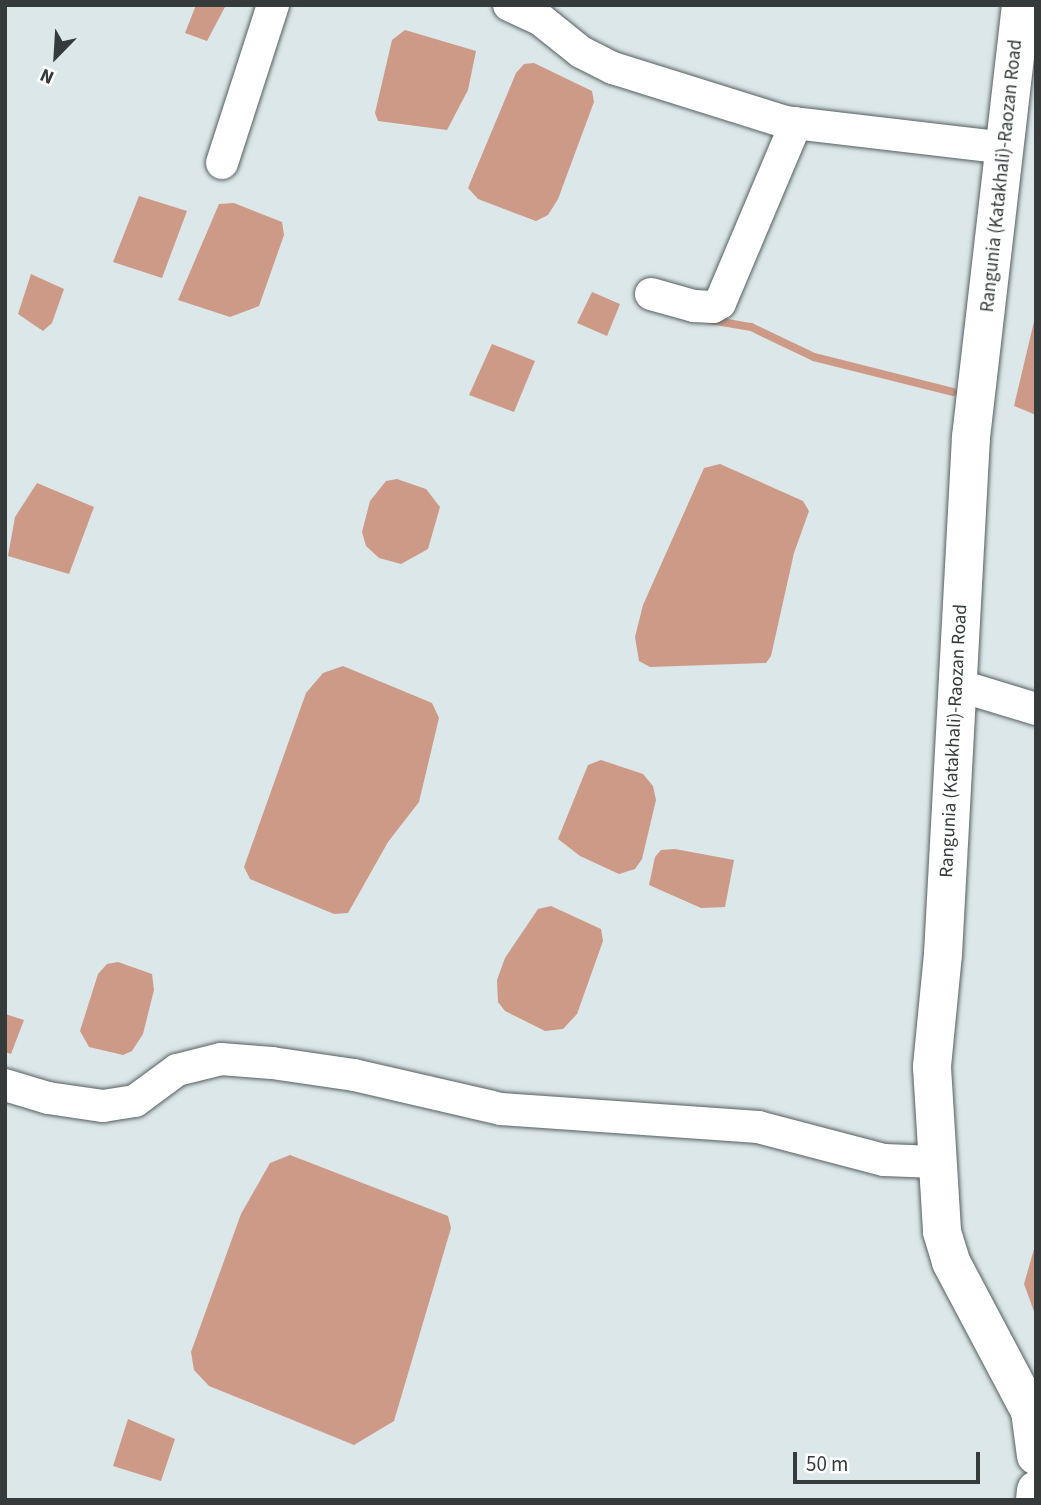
<!DOCTYPE html>
<style>
body{margin:0}
#map{position:relative;width:1041px;height:1505px;overflow:hidden;background:#dce7e9;font-family:"Source Sans 3",sans-serif}
div>[style]{position:absolute}
.water>*{inset:0;background:#cd9a87}
.stream>*{height:8px;margin:-4px;padding:0 4px;transform-origin:4px;border-radius:4px;background:#cd9a87}
.roads{filter:drop-shadow(0 0 2px #555f61) drop-shadow(0 0 2px #555f61)}
.minor>*{height:32px;margin:-16px;padding:0 16px;transform-origin:16px;border-radius:16px;background:#fff}
.major>*{height:38px;margin:-19px;padding:0 19px;transform-origin:19px;border-radius:19px;background:#fff}
span{translate:-50% -50%;white-space:nowrap;text-align:center;line-height:1.15;-webkit-text-stroke:5px #fff;paint-order:stroke}
.street-label{font-size:19px;color:#353a3a}
.frame{position:absolute;inset:0;border:7px solid #353a3a;pointer-events:none}
.north{position:absolute;left:21px;top:21px;width:70px;height:70px;-webkit-text-stroke:5px #fff;paint-order:stroke;rotate:204deg;font-size:19px;font-weight:700;line-height:28px;text-align:center;color:#353a3a}
.north::after{content:'';display:block;margin:auto;width:24px;height:32px;background:#353a3a;clip-path:polygon(50% 0,100% 100%,50% 72%,0 100%)}
.scale{position:absolute;left:793px;top:1452px;width:187px;height:32px;box-sizing:border-box;border:4px solid #353a3a;border-top:0;padding-left:9px;font-size:21px;line-height:24px;white-space:nowrap;color:#353a3a;-webkit-text-stroke:5px #fff;paint-order:stroke}
</style>
<div id="map">
<div class="water">
<i style="clip-path:polygon(196px 5px,226px 5px,207px 41px,185px 33px)"></i>
<i style="clip-path:polygon(405px 30px,476px 51px,468px 90px,447px 130px,378px 121px,375px 113px,392px 40px)"></i>
<i style="clip-path:polygon(534px 63px,592px 91px,594px 102px,558px 199px,548px 215px,536px 221px,478px 199px,468px 188px,516px 73px,524px 64px)"></i>
<i style="clip-path:polygon(139px 196px,187px 211px,162px 278px,113px 262px)"></i>
<i style="clip-path:polygon(234px 203px,282px 222px,284px 235px,259px 306px,230px 317px,178px 300px,219px 204px)"></i>
<i style="clip-path:polygon(31px 274px,64px 289px,52px 323px,43px 331px,18px 314px)"></i>
<i style="clip-path:polygon(592px 292px,620px 304px,607px 336px,577px 323px)"></i>
<i style="clip-path:polygon(1036px 313px,1036px 415px,1014px 406px)"></i>
<i style="clip-path:polygon(492px 344px,535px 361px,514px 412px,469px 395px)"></i>
<i style="clip-path:polygon(720px 464px,803px 501px,809px 511px,794px 553px,771px 656px,766px 663px,650px 667px,639px 661px,635px 637px,643px 605px,704px 468px)"></i>
<i style="clip-path:polygon(397px 479px,426px 489px,440px 507px,428px 549px,401px 564px,379px 558px,366px 546px,362px 532px,370px 501px,386px 481px)"></i>
<i style="clip-path:polygon(37px 483px,94px 507px,69px 574px,8px 556px,15px 517px)"></i>
<i style="clip-path:polygon(343px 666px,432px 703px,439px 718px,419px 802px,388px 842px,348px 913px,334px 914px,250px 879px,244px 867px,306px 693px,323px 673px)"></i>
<i style="clip-path:polygon(601px 760px,643px 774px,653px 786px,656px 800px,642px 859px,635px 869px,619px 874px,580px 856px,558px 839px,588px 765px)"></i>
<i style="clip-path:polygon(675px 849px,734px 860px,725px 907px,701px 908px,649px 885px,655px 857px,661px 850px)"></i>
<i style="clip-path:polygon(551px 906px,601px 929px,603px 941px,577px 1014px,563px 1029px,545px 1031px,505px 1011px,498px 1002px,497px 980px,505px 958px,538px 909px)"></i>
<i style="clip-path:polygon(118px 962px,152px 974px,154px 990px,143px 1034px,132px 1051px,123px 1055px,89px 1047px,80px 1031px,98px 974px,107px 964px)"></i>
<i style="clip-path:polygon(5px 1014px,24px 1020px,11px 1054px,5px 1052px)"></i>
<i style="clip-path:polygon(290px 1155px,448px 1216px,451px 1228px,394px 1421px,354px 1445px,209px 1386px,194px 1370px,191px 1352px,241px 1214px,270px 1163px)"></i>
<i style="clip-path:polygon(1036px 1242px,1036px 1317px,1024px 1284px)"></i>
<i style="clip-path:polygon(128px 1419px,175px 1439px,161px 1481px,113px 1466px)"></i>
</div>
<div class="stream">
<i style="left:710px;top:320px;width:42px;rotate:9.7deg"></i>
<i style="left:751px;top:327px;width:70px;rotate:25.5deg"></i>
<i style="left:814px;top:357px;width:143px;rotate:14.1deg"></i>
</div>
<div class="roads">
<div class="minor">
<i style="left:509px;top:5px;width:35px;rotate:25deg"></i>
<i style="left:541px;top:20px;width:51px;rotate:38.7deg"></i>
<i style="left:581px;top:52px;width:36px;rotate:27deg"></i>
<i style="left:613px;top:68px;width:180px;rotate:17.4deg"></i>
<i style="left:785px;top:122px;width:223px;rotate:6.7deg"></i>
<i style="left:222px;top:163px;width:166px;rotate:-72.1deg"></i>
<i style="left:651px;top:294px;width:45px;rotate:15.6deg"></i>
<i style="left:694px;top:306px;width:19px;rotate:3deg"></i>
<i style="left:713px;top:307px;width:8px;rotate:-30deg"></i>
<i style="left:720px;top:303px;width:195px;rotate:-67.1deg"></i>
<i style="left:957px;top:685px;width:83px;rotate:16.9deg"></i>
<i style="left:5px;top:1085px;width:45px;rotate:16.8deg"></i>
<i style="left:48px;top:1098px;width:56px;rotate:8.3deg"></i>
<i style="left:103px;top:1106px;width:32px;rotate:-9deg"></i>
<i style="left:135px;top:1101px;width:52px;rotate:-36.4deg"></i>
<i style="left:177px;top:1070px;width:45px;rotate:-14deg"></i>
<i style="left:221px;top:1059px;width:51px;rotate:4.5deg"></i>
<i style="left:272px;top:1063px;width:83px;rotate:8.3deg"></i>
<i style="left:354px;top:1075px;width:151px;rotate:13deg"></i>
<i style="left:501px;top:1109px;width:258px;rotate:4deg"></i>
<i style="left:758px;top:1127px;width:130px;rotate:14.7deg"></i>
<i style="left:884px;top:1160px;width:52px;rotate:2.2deg"></i>
</div>
<div class="major">
<i style="left:1021px;top:5px;width:435px;rotate:96.6deg"></i>
<i style="left:971px;top:437px;width:518px;rotate:93.1deg"></i>
<i style="left:943px;top:954px;width:114px;rotate:95.6deg"></i>
<i style="left:932px;top:1067px;width:165px;rotate:86.5deg"></i>
<i style="left:942px;top:1232px;width:31px;rotate:73deg"></i>
<i style="left:951px;top:1262px;width:169px;rotate:62.1deg"></i>
<i style="left:1030px;top:1411px;width:45px;rotate:82.4deg"></i>
<i style="left:1035px;top:1500px;width:10px;rotate:-84deg"></i>
</div>
</div>
<div class="street-label">
<span style="left:1002px;top:176px;rotate:-84deg">Rangunia (Katakhali)-Raozan Road</span>
<span style="left:954px;top:741px;rotate:-87deg">Rangunia (Katakhali)-Raozan Road</span>
</div>
<div class="frame"></div>
<div class="north">N</div>
<div class="scale">50 m</div>
</div>
